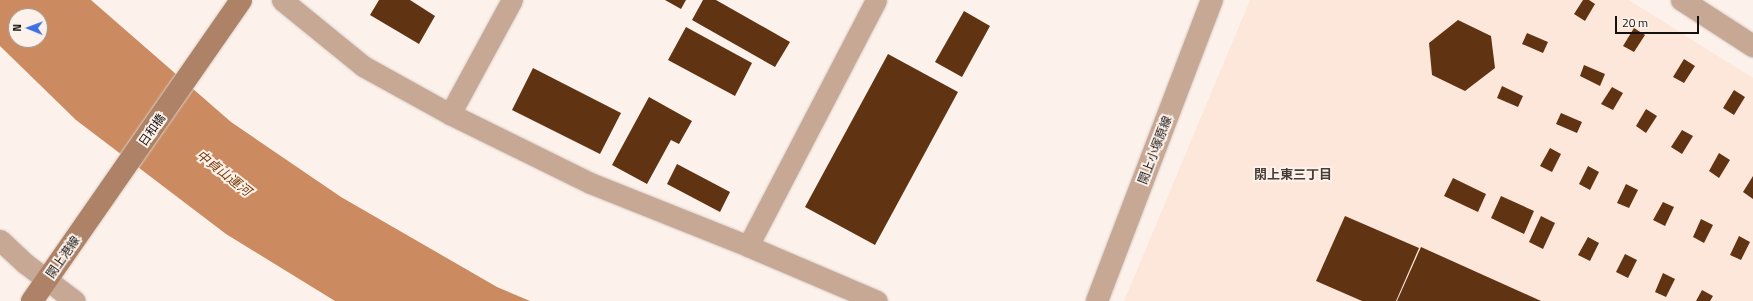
<!DOCTYPE html>
<meta charset="utf-8">
<style>
body{margin:0}
#map{position:relative;width:1753px;height:301px;overflow:hidden;background:#fdf2eb;font-family:"Titillium Web","Noto Sans JP",sans-serif}
div>[style]{position:absolute}
.built>*{inset:0;background:#fde7da}
.water>*{inset:0;background:#cb8a5f}
.building>*{inset:0;background:#603312}
.roads{filter:drop-shadow(0 0 1px #d8cec7) drop-shadow(0 0 1px #d8cec7)}
.minor>*{height:21px;margin:-10.5px;padding:0 10.5px;transform-origin:10.5px;border-radius:10.5px;background:#c6a895}
.tertiary>*{height:22px;margin:-11px;padding:0 11px;transform-origin:11px;border-radius:11px;background:#c6a895}
.secondary>*{height:22px;margin:-11px;padding:0 11px;transform-origin:11px;border-radius:11px;background:#ae8267}
span{translate:-50% -50%;white-space:nowrap;text-align:center;line-height:1.15;-webkit-text-stroke:4px #fdf2eb;paint-order:stroke}
.street-label{font-size:12px;color:#14100d}
.water-label{font-size:13px;color:#7a3d0a;font-style:italic}
.neighbourhood-label{font-size:13px;color:#483d36;font-weight:700}
.north{position:absolute;left:8px;top:8px;width:40px;height:40px;box-sizing:border-box;background:#fdf2eb;border:1px solid #a09892;border-radius:50%;rotate:271deg;font-size:11px;font-weight:700;line-height:16px;text-align:center;color:#14100d}
.north::after{content:'';display:block;margin:auto;width:14px;height:18px;background:#3e71e1;clip-path:polygon(50% 0,100% 100%,50% 72%,0 100%)}
.scale{position:absolute;left:1615px;top:16px;width:84px;height:18px;box-sizing:border-box;border:2px solid #14100d;border-top:0;padding-left:5px;font-size:12px;line-height:14px;white-space:nowrap;color:#14100d;-webkit-text-stroke:3px #fdf2eb;paint-order:stroke}
</style>
<div id="map">
<div class="built">
<i style="clip-path:polygon(1250px 0,1629px 0,1753px 78px,1753px 301px,1124px 301px)"></i>
</div>
<div class="water">
<i style="clip-path:polygon(evenodd,0 0,91px 0,231px 122px,341px 197px,497px 287px,530px 301px,335px 301px,226px 234px,76px 120px,0 46px,0 0,16px 16px,40px 16px,40px 40px,16px 40px,16px 16px)"></i>
</div>
<div class="building">
<i style="clip-path:polygon(379px 0,410px 0,435px 16px,419px 44px,370px 15px)"></i>
<i style="clip-path:polygon(665px 0,686px 0,681px 9px)"></i>
<i style="clip-path:polygon(703px 0,716px 0,790px 42px,775px 67px,692px 20px)"></i>
<i style="clip-path:polygon(1583px 0,1589px 0,1595px 4px,1585px 21px,1574px 14px)"></i>
<i style="clip-path:polygon(964px 11px,990px 26px,962px 77px,935px 62px)"></i>
<i style="clip-path:polygon(1458px 20px,1491px 36px,1495px 68px,1465px 91px,1432px 75px,1429px 43px)"></i>
<i style="clip-path:polygon(686px 27px,752px 63px,735px 96px,668px 60px)"></i>
<i style="clip-path:polygon(1634px 28px,1645px 35px,1634px 52px,1623px 46px)"></i>
<i style="clip-path:polygon(1527px 33px,1548px 42px,1543px 53px,1522px 44px)"></i>
<i style="clip-path:polygon(888px 54px,958px 92px,875px 245px,805px 207px)"></i>
<i style="clip-path:polygon(1684px 59px,1695px 66px,1684px 83px,1673px 77px)"></i>
<i style="clip-path:polygon(1584px 65px,1605px 74px,1600px 86px,1580px 76px)"></i>
<i style="clip-path:polygon(533px 68px,621px 113px,600px 154px,512px 110px)"></i>
<i style="clip-path:polygon(1502px 86px,1523px 96px,1518px 107px,1497px 98px)"></i>
<i style="clip-path:polygon(1612px 87px,1623px 93px,1613px 110px,1601px 104px)"></i>
<i style="clip-path:polygon(1734px 90px,1745px 97px,1734px 115px,1723px 108px)"></i>
<i style="clip-path:polygon(649px 97px,692px 121px,679px 144px,671px 140px,647px 184px,612px 165px)"></i>
<i style="clip-path:polygon(1646px 109px,1657px 116px,1646px 133px,1636px 126px)"></i>
<i style="clip-path:polygon(1561px 113px,1582px 122px,1577px 133px,1556px 124px)"></i>
<i style="clip-path:polygon(1682px 130px,1693px 136px,1682px 154px,1671px 147px)"></i>
<i style="clip-path:polygon(1550px 148px,1561px 154px,1552px 172px,1540px 166px)"></i>
<i style="clip-path:polygon(1719px 153px,1730px 160px,1719px 178px,1709px 171px)"></i>
<i style="clip-path:polygon(677px 164px,730px 192px,720px 212px,667px 184px)"></i>
<i style="clip-path:polygon(1588px 166px,1599px 172px,1590px 190px,1579px 184px)"></i>
<i style="clip-path:polygon(1753px 176px,1753px 199px,1743px 192px)"></i>
<i style="clip-path:polygon(1453px 178px,1486px 194px,1478px 212px,1444px 196px)"></i>
<i style="clip-path:polygon(1626px 184px,1638px 190px,1629px 208px,1617px 203px)"></i>
<i style="clip-path:polygon(1501px 196px,1534px 211px,1524px 234px,1491px 218px)"></i>
<i style="clip-path:polygon(1663px 202px,1674px 207px,1665px 226px,1653px 220px)"></i>
<i style="clip-path:polygon(1345px 216px,1419px 248px,1396px 301px,1362px 301px,1316px 281px)"></i>
<i style="clip-path:polygon(1541px 216px,1555px 223px,1543px 249px,1529px 242px)"></i>
<i style="clip-path:polygon(1701px 219px,1713px 225px,1704px 243px,1693px 237px)"></i>
<i style="clip-path:polygon(1739px 236px,1750px 242px,1741px 260px,1730px 255px)"></i>
<i style="clip-path:polygon(1588px 237px,1599px 243px,1590px 261px,1578px 255px)"></i>
<i style="clip-path:polygon(1421px 247px,1541px 301px,1397px 301px)"></i>
<i style="clip-path:polygon(1625px 254px,1637px 260px,1628px 278px,1616px 272px)"></i>
<i style="clip-path:polygon(1663px 273px,1675px 279px,1666px 297px,1655px 292px)"></i>
<i style="clip-path:polygon(1702px 290px,1713px 296px,1710px 301px,1696px 301px)"></i>
</div>
<div class="roads">
<div class="minor">
<i style="left:282px;top:0;width:104px;rotate:39.2deg"></i>
<i style="left:363px;top:66px;width:99px;rotate:28.9deg"></i>
<i style="left:450px;top:114px;width:156px;rotate:26.2deg"></i>
<i style="left:590px;top:183px;width:170px;rotate:21.7deg"></i>
<i style="left:748px;top:246px;width:140px;rotate:23.1deg"></i>
<i style="left:450px;top:114px;width:130px;rotate:-61.5deg"></i>
<i style="left:0;top:240px;width:35px;rotate:43deg"></i>
<i style="left:26px;top:264px;width:61px;rotate:37.1deg"></i>
<i style="left:748px;top:246px;width:277px;rotate:-62.5deg"></i>
</div>
<div class="tertiary">
<i style="left:1682px;top:0;width:85px;rotate:32.9deg"></i>
<i style="left:1097px;top:301px;width:322px;rotate:-69.1deg"></i>
</div>
<div class="secondary">
<i style="left:32px;top:301px;width:366px;rotate:-55.2deg"></i>
</div>
</div>
<div class="street-label">
<span style="left:152px;top:130px;rotate:-55deg">日和橋</span>
<span style="left:1155px;top:150px;rotate:-69deg">閖上小塚原線</span>
<span style="left:63px;top:257px;rotate:-55deg">閖上港線</span>
</div>
<div class="water-label">
<span style="left:224px;top:173px;rotate:38deg">中貞山運河</span>
</div>
<div class="neighbourhood-label">
<span style="left:1293px;top:174px">閖上東三丁目</span>
</div>
<div class="north">N</div>
<div class="scale">20 m</div>
</div>
